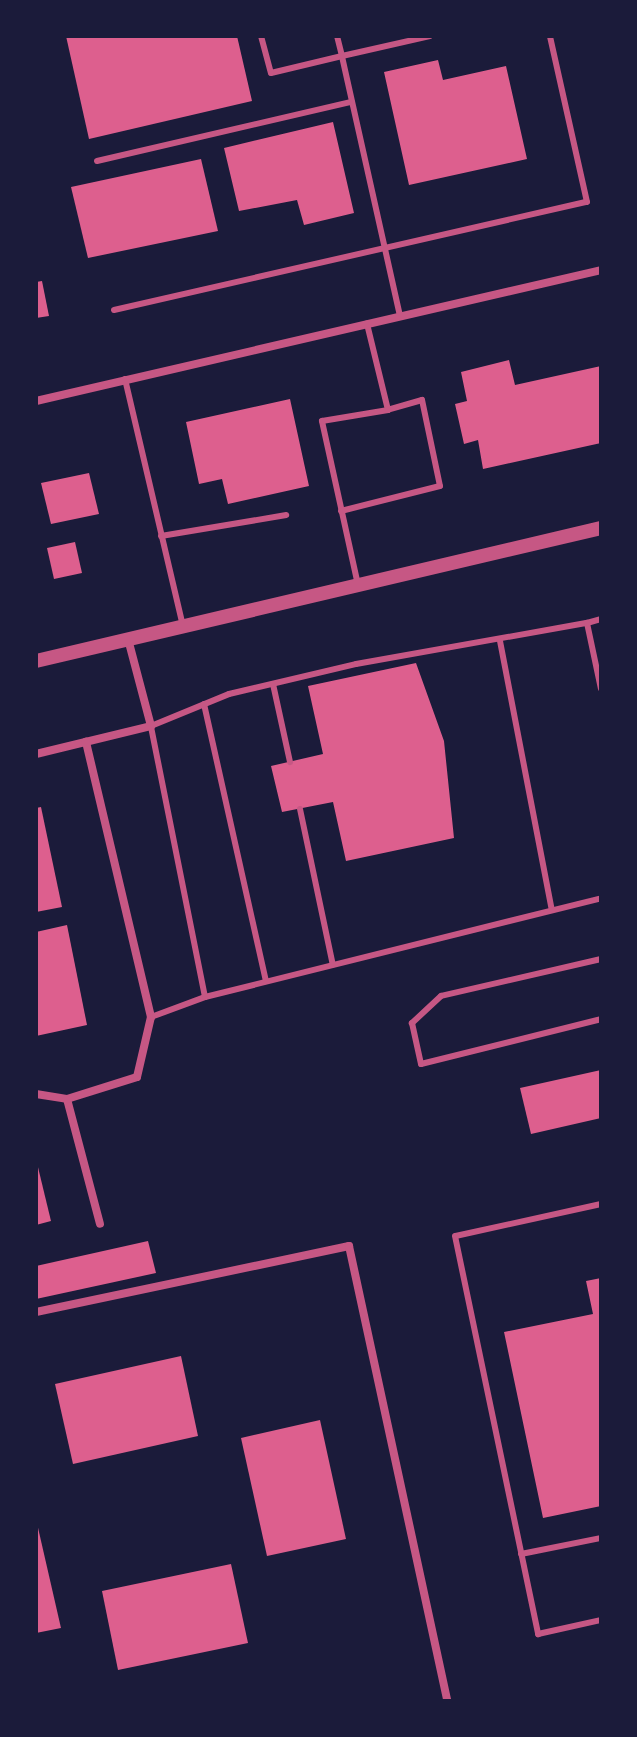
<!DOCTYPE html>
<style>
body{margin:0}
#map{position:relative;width:637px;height:1737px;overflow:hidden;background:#1b1b3a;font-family:"Golos Text",sans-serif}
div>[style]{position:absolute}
.building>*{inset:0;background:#dd5f8e}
.service>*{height:6px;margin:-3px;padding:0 3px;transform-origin:3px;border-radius:3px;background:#c65784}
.minor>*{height:8px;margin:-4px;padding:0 4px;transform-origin:4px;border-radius:4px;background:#c65784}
.tertiary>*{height:14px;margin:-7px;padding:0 7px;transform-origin:7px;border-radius:7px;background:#c65784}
span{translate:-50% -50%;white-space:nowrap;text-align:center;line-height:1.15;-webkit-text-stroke:6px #1b1b3a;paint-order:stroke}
.frame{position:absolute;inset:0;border:38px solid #1b1b3a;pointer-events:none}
</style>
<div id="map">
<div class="building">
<i style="clip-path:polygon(66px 36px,237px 36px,252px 101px,89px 139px)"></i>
<i style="clip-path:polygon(438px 60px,443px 80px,506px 66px,527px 159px,409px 185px,384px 72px)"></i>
<i style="clip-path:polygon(333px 122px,354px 213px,304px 225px,297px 200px,239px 211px,224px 148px)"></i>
<i style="clip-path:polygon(201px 159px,218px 231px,88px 258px,71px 187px)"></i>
<i style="clip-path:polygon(42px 281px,49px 316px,36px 318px,36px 282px)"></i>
<i style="clip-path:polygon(509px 360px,515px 385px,601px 366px,601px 443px,483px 469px,478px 440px,464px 444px,455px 404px,467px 401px,461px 372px)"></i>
<i style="clip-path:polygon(290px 399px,309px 486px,228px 504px,222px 479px,199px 484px,186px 422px)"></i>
<i style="clip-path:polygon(89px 473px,99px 514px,51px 524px,41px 483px)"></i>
<i style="clip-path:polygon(75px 542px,82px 573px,54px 579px,47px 548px)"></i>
<i style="clip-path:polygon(416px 663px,444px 741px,454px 838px,346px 861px,333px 802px,282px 812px,271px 766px,323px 754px,308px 686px)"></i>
<i style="clip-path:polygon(41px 807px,62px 907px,36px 912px,36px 808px)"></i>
<i style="clip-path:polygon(67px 925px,87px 1025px,36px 1036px,36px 932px)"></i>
<i style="clip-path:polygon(601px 1070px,601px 1118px,531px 1134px,520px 1088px)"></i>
<i style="clip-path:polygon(36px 1159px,51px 1221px,36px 1225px)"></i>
<i style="clip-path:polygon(148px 1241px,156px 1273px,36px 1299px,36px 1266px)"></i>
<i style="clip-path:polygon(601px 1278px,601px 1506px,543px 1518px,504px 1332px,593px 1314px,586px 1281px)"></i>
<i style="clip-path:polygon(181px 1356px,198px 1436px,73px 1464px,55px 1384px)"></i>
<i style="clip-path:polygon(320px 1420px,346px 1539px,267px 1556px,241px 1438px)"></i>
<i style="clip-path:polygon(36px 1519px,61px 1628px,36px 1633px)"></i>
<i style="clip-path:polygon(231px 1564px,248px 1643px,118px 1670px,102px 1591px)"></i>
</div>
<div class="service">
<i style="left:261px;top:36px;width:38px;rotate:75deg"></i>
<i style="left:271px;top:73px;width:73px;rotate:-13.5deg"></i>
<i style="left:342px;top:56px;width:21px;rotate:-104deg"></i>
<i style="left:97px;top:161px;width:261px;rotate:-13.1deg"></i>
<i style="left:114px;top:310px;width:485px;rotate:-12.9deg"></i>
<i style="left:587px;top:202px;width:170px;rotate:-102.6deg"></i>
<i style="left:400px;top:316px;width:266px;rotate:-102.6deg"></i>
<i style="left:342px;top:56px;width:90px;rotate:-12.8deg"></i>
<i style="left:125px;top:379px;width:254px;rotate:76.8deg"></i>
<i style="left:341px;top:511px;width:102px;rotate:-14.2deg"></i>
<i style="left:440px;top:486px;width:88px;rotate:-101.8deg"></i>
<i style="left:422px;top:400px;width:35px;rotate:164deg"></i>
<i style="left:161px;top:536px;width:127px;rotate:-9.5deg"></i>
<i style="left:358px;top:585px;width:168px;rotate:-102.4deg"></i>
<i style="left:322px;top:421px;width:67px;rotate:-9.5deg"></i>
<i style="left:388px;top:410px;width:89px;rotate:-103.7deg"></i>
<i style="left:587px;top:623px;width:15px;rotate:-16deg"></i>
<i style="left:500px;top:641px;width:274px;rotate:79.1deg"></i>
<i style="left:273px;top:684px;width:80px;rotate:77.7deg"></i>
<i style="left:204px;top:704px;width:284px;rotate:77.4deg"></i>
<i style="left:300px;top:809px;width:159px;rotate:78.1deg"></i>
<i style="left:601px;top:959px;width:164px;rotate:167deg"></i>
<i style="left:441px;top:996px;width:40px;rotate:137deg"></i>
<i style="left:412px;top:1023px;width:42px;rotate:77.6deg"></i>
<i style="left:421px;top:1064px;width:186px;rotate:-14deg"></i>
<i style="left:205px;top:997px;width:276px;rotate:-101.3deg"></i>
<i style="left:151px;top:726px;width:84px;rotate:-22.3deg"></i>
<i style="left:229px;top:694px;width:130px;rotate:-13.3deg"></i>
<i style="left:356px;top:664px;width:235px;rotate:-10.1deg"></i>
<i style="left:587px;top:623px;width:67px;rotate:78deg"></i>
<i style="left:151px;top:1017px;width:58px;rotate:-20.3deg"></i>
<i style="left:205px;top:997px;width:408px;rotate:-14deg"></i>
<i style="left:601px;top:1204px;width:149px;rotate:167.6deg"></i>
<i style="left:455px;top:1236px;width:407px;rotate:78.2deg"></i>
<i style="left:538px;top:1634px;width:65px;rotate:-12.5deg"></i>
<i style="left:521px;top:1554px;width:82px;rotate:-11.3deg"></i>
</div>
<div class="minor">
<i style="left:36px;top:401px;width:580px;rotate:-13.05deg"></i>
<i style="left:36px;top:754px;width:118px;rotate:-13.7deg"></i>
<i style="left:151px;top:726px;width:90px;rotate:-104.8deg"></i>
<i style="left:36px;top:1094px;width:31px;rotate:9deg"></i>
<i style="left:67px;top:1099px;width:129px;rotate:75.2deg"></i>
<i style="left:67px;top:1099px;width:73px;rotate:-17.4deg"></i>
<i style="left:137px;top:1077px;width:62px;rotate:-76.9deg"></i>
<i style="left:151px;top:1017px;width:283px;rotate:-103.3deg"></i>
<i style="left:36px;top:1312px;width:320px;rotate:-11.9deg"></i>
<i style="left:349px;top:1246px;width:465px;rotate:77.8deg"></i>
</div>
<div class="tertiary">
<i style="left:36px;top:661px;width:580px;rotate:-13.25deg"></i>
</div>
<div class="frame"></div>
</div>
